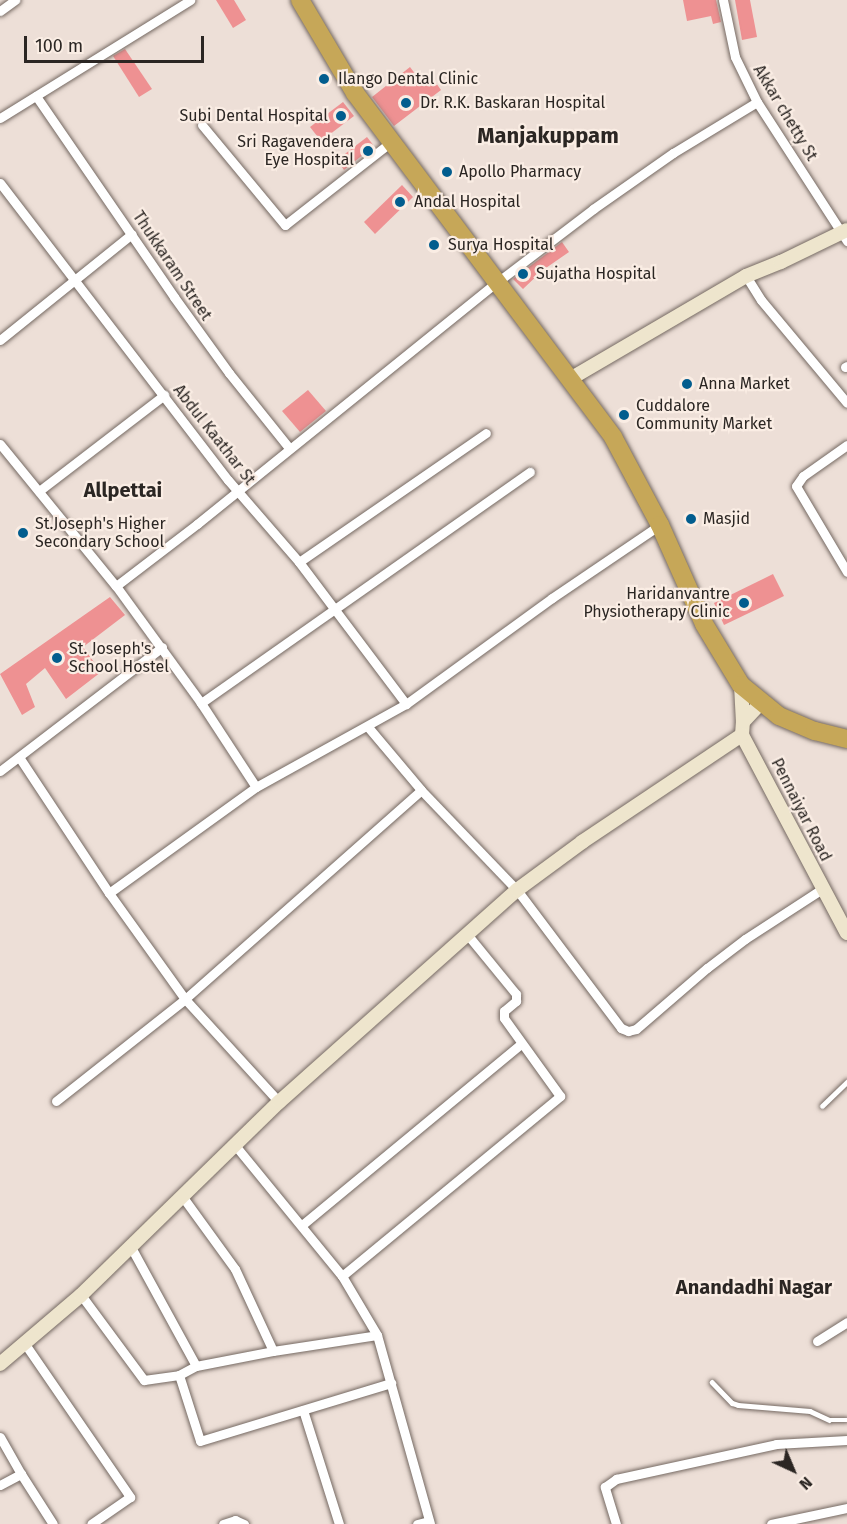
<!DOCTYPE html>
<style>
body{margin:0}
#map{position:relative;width:847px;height:1524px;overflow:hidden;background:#eddfd7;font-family:"Fira Sans",sans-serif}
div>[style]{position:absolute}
.building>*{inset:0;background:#ee9192}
.roads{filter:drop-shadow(0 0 2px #756962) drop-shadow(0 0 2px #756962)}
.lane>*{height:4.5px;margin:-2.25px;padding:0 2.25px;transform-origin:2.25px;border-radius:2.25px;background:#fff}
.street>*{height:9px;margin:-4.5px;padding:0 4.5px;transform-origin:4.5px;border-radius:4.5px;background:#fff}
.secondary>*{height:14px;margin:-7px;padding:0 7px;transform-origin:7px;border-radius:7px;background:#eee5cd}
.highway>*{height:18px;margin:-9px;padding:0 9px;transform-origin:9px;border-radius:9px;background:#c6a758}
.dots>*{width:16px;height:16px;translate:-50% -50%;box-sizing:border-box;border:3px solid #faede4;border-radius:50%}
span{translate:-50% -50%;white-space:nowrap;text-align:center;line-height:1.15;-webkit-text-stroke:4.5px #faede4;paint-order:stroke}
.poi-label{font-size:16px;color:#2b2623}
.left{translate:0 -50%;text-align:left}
.right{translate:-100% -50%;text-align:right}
.street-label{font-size:16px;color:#2b2623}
.quarter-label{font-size:20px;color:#2b2623;font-weight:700}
.district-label{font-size:22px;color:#2b2623;font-weight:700}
.north{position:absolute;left:763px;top:1440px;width:60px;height:60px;-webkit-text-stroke:4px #faede4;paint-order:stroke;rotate:136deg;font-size:16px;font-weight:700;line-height:24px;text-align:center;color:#2b2623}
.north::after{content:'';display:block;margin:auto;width:21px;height:27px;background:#2b2623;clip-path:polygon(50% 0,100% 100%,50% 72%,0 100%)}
.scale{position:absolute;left:24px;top:36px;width:180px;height:27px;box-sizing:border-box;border:3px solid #2b2623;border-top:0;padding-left:8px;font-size:18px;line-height:21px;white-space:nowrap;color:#2b2623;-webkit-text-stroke:4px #faede4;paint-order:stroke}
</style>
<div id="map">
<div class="building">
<i style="clip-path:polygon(216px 0,234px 0,246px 20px,233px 28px)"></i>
<i style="clip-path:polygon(683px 0,716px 0,721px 22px,713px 24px,711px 16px,687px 21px)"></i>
<i style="clip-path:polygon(735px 0,750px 0,757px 37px,742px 40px)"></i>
<i style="clip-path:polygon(125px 49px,152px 89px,139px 97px,113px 56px)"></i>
<i style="clip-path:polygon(410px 67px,422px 83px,431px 76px,441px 90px,394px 126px,372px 97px)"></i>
<i style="clip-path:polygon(343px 102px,354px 116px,321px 141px,310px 127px)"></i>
<i style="clip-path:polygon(367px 137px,374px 146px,344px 170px,337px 160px)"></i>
<i style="clip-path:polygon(402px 185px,413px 197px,375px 234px,364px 222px)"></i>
<i style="clip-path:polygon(562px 242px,569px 252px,543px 270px,523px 289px,513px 279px)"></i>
<i style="clip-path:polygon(308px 390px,326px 411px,300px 432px,282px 411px)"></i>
<i style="clip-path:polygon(773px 574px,784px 596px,724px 625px,714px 603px)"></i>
<i style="clip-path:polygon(110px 597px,125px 615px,83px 647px,101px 672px,66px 699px,45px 668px,26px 684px,35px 707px,22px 715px,0 674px)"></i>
</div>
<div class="roads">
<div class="lane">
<i style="left:822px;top:1106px;width:35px;rotate:-44deg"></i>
<i style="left:712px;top:1382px;width:29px;rotate:46deg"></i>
<i style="left:732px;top:1403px;width:6px;rotate:18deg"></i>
<i style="left:738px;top:1405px;width:72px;rotate:4.8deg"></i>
<i style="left:810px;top:1411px;width:21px;rotate:25deg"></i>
<i style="left:829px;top:1420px;width:18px"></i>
</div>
<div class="street">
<i style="left:723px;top:0;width:58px;rotate:78.1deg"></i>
<i style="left:735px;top:57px;width:50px;rotate:63.9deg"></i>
<i style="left:757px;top:102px;width:166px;rotate:57.1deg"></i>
<i style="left:0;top:11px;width:19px;rotate:-36deg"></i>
<i style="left:36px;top:96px;width:244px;rotate:55.5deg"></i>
<i style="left:174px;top:297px;width:94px;rotate:54.1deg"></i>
<i style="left:229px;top:373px;width:96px;rotate:51.3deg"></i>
<i style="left:0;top:118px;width:224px;rotate:-31.8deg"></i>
<i style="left:202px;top:125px;width:130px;rotate:50.3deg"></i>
<i style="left:285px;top:225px;width:135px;rotate:-38.1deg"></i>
<i style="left:0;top:183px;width:374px;rotate:52.5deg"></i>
<i style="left:228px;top:480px;width:108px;rotate:49.1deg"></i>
<i style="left:299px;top:562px;width:178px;rotate:53deg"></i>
<i style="left:746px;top:276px;width:28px;rotate:58deg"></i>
<i style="left:761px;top:300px;width:134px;rotate:50.1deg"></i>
<i style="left:0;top:340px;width:169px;rotate:-38.8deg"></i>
<i style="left:845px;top:367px;width:2px;rotate:-27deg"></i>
<i style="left:0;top:444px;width:183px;rotate:50.8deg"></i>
<i style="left:116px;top:586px;width:102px;rotate:-37.4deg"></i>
<i style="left:197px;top:524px;width:384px;rotate:-38.9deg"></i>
<i style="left:496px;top:283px;width:122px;rotate:-37.3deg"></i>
<i style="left:593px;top:209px;width:98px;rotate:-35deg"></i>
<i style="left:673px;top:153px;width:98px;rotate:-31.3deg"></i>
<i style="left:847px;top:445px;width:54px;rotate:144.8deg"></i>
<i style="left:803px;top:476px;width:12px;rotate:125deg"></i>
<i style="left:796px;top:486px;width:100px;rotate:59.3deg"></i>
<i style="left:39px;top:491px;width:158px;rotate:-37.5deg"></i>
<i style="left:299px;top:562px;width:227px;rotate:-34.6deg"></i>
<i style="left:116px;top:586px;width:145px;rotate:54deg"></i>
<i style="left:201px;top:703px;width:100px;rotate:56.8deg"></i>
<i style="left:201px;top:703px;width:402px;rotate:-35.1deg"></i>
<i style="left:368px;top:727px;width:82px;rotate:49.9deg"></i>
<i style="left:421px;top:790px;width:139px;rotate:46.2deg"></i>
<i style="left:517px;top:890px;width:173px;rotate:53deg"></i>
<i style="left:621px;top:1028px;width:8px;rotate:23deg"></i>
<i style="left:628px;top:1031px;width:8px;rotate:-14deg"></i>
<i style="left:636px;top:1029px;width:94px;rotate:-40.7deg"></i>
<i style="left:707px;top:968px;width:48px;rotate:-37.3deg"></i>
<i style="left:745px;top:939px;width:92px;rotate:-33deg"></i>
<i style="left:19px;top:757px;width:163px;rotate:56.5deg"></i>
<i style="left:109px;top:893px;width:130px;rotate:54.4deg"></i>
<i style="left:185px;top:999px;width:139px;rotate:47.6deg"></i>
<i style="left:0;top:771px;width:204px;rotate:-37.4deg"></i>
<i style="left:109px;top:893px;width:181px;rotate:-35.8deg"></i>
<i style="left:256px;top:787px;width:171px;rotate:-29deg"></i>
<i style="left:406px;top:704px;width:180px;rotate:-36deg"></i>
<i style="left:552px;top:598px;width:130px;rotate:-34.1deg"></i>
<i style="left:56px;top:1101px;width:164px;rotate:-38.3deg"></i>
<i style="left:185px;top:999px;width:315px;rotate:-41.5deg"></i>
<i style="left:234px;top:1144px;width:171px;rotate:50.7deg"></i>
<i style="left:342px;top:1276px;width:69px;rotate:59.3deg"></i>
<i style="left:377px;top:1335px;width:196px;rotate:74.3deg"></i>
<i style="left:182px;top:1196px;width:90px;rotate:54deg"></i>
<i style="left:235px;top:1269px;width:90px;rotate:65.1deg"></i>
<i style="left:273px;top:1351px;width:105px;rotate:-8.7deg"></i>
<i style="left:302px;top:1225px;width:284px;rotate:-39.6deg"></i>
<i style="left:132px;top:1249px;width:133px;rotate:61.3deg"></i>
<i style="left:342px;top:1276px;width:283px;rotate:-39.5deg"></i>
<i style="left:560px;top:1096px;width:96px;rotate:-125.7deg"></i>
<i style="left:504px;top:1018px;width:7px;rotate:-90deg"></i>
<i style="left:504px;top:1011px;width:16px;rotate:-40deg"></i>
<i style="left:516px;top:1001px;width:7px;rotate:-90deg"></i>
<i style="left:516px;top:994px;width:79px;rotate:-129.3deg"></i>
<i style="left:81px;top:1295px;width:106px;rotate:53.5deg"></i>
<i style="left:144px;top:1380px;width:35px;rotate:-8deg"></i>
<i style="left:179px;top:1375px;width:69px;rotate:72.3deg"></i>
<i style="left:200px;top:1441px;width:200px;rotate:-16.9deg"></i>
<i style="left:817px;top:1341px;width:36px;rotate:-32deg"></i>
<i style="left:25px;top:1344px;width:186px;rotate:55.5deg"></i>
<i style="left:130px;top:1497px;width:47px;rotate:145.3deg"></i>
<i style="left:179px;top:1375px;width:19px;rotate:-28deg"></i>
<i style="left:196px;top:1366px;width:78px;rotate:-11deg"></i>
<i style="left:303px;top:1410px;width:120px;rotate:72.5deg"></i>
<i style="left:0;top:1437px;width:43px;rotate:60.4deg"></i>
<i style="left:0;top:1485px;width:24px;rotate:-28deg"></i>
<i style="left:21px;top:1474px;width:59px;rotate:57.4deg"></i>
<i style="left:223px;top:1524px;width:13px;rotate:-18deg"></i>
<i style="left:235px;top:1520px;width:10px;rotate:24deg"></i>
<i style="left:417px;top:1524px;width:12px;rotate:-14deg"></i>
<i style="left:616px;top:1524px;width:39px;rotate:-107deg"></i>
<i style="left:605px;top:1487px;width:14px;rotate:-36deg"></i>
<i style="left:616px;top:1479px;width:164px;rotate:-12.3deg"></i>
<i style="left:776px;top:1444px;width:71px;rotate:-3.2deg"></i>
<i style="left:771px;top:1524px;width:78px;rotate:-11.9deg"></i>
</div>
<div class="secondary">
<i style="left:570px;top:379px;width:204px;rotate:-30.3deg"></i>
<i style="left:746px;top:276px;width:38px;rotate:-22deg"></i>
<i style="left:781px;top:262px;width:73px;rotate:-25.9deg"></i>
<i style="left:741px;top:685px;width:37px;rotate:87deg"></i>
<i style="left:742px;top:735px;width:224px;rotate:62.1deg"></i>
<i style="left:742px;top:735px;width:13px;rotate:-86deg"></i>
<i style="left:743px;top:722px;width:26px;rotate:-47deg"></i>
<i style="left:0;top:1364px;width:106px;rotate:-40.4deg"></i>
<i style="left:81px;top:1295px;width:277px;rotate:-44.3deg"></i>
<i style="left:279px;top:1102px;width:319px;rotate:-41.7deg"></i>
<i style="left:517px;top:890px;width:81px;rotate:-36.4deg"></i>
<i style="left:582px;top:842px;width:192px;rotate:-33.8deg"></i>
</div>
<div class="highway">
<i style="left:300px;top:0;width:108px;rotate:59.4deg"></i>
<i style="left:355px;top:93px;width:430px;rotate:53.1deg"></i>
<i style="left:613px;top:437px;width:100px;rotate:61.9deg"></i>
<i style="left:660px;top:525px;width:108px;rotate:66deg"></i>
<i style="left:704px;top:624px;width:71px;rotate:58.8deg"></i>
<i style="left:741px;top:685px;width:49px;rotate:39.2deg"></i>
<i style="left:779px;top:716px;width:39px;rotate:23deg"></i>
<i style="left:815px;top:731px;width:33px;rotate:14deg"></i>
</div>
</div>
<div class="dots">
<i style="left:324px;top:79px;background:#025d8e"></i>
<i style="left:406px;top:103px;background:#025d8e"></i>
<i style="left:341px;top:116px;background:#025d8e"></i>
<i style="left:368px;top:151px;background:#025d8e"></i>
<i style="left:447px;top:172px;background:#025d8e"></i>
<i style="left:400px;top:202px;background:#025d8e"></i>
<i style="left:434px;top:245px;background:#025d8e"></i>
<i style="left:523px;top:274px;background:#025d8e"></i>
<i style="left:687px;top:384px;background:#025d8e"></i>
<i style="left:624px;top:415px;background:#025d8e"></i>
<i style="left:691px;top:519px;background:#025d8e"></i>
<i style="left:23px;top:533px;background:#025d8e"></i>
<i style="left:744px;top:603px;background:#025d8e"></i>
<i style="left:57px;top:658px;background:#025d8e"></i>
</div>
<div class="poi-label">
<span class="left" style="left:338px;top:79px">Ilango Dental Clinic</span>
<span class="left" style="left:420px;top:103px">Dr. R.K. Baskaran Hospital</span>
<span class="right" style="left:328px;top:116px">Subi Dental Hospital</span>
<span class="right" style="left:354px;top:151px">Sri Ragavendera<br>Eye Hospital</span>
<span class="left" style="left:459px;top:172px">Apollo Pharmacy</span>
<span class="left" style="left:414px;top:202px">Andal Hospital</span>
<span class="left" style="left:448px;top:245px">Surya Hospital</span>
<span class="left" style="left:536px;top:274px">Sujatha Hospital</span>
<span class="left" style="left:699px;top:384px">Anna Market</span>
<span class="left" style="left:636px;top:415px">Cuddalore<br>Community Market</span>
<span class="left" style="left:703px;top:519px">Masjid</span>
<span class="left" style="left:35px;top:533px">St.Joseph's Higher<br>Secondary School</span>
<span class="right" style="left:730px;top:603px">Haridanvantre<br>Physiotherapy Clinic</span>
<span class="left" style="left:69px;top:658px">St. Joseph's<br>School Hostel</span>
</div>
<div class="street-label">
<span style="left:785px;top:113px;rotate:59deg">Akkar chetty St</span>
<span style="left:172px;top:266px;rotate:56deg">Thukkaram Street</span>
<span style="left:214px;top:435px;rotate:52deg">Abdul Kaathar St</span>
<span style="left:801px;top:810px;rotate:63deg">Pennaiyar Road</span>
</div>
<div class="quarter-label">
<span style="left:123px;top:490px">Allpettai</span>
<span style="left:754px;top:1287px">Anandadhi Nagar</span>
</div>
<div class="district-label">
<span style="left:548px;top:136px">Manjakuppam</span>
</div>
<div class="north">N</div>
<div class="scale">100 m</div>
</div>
